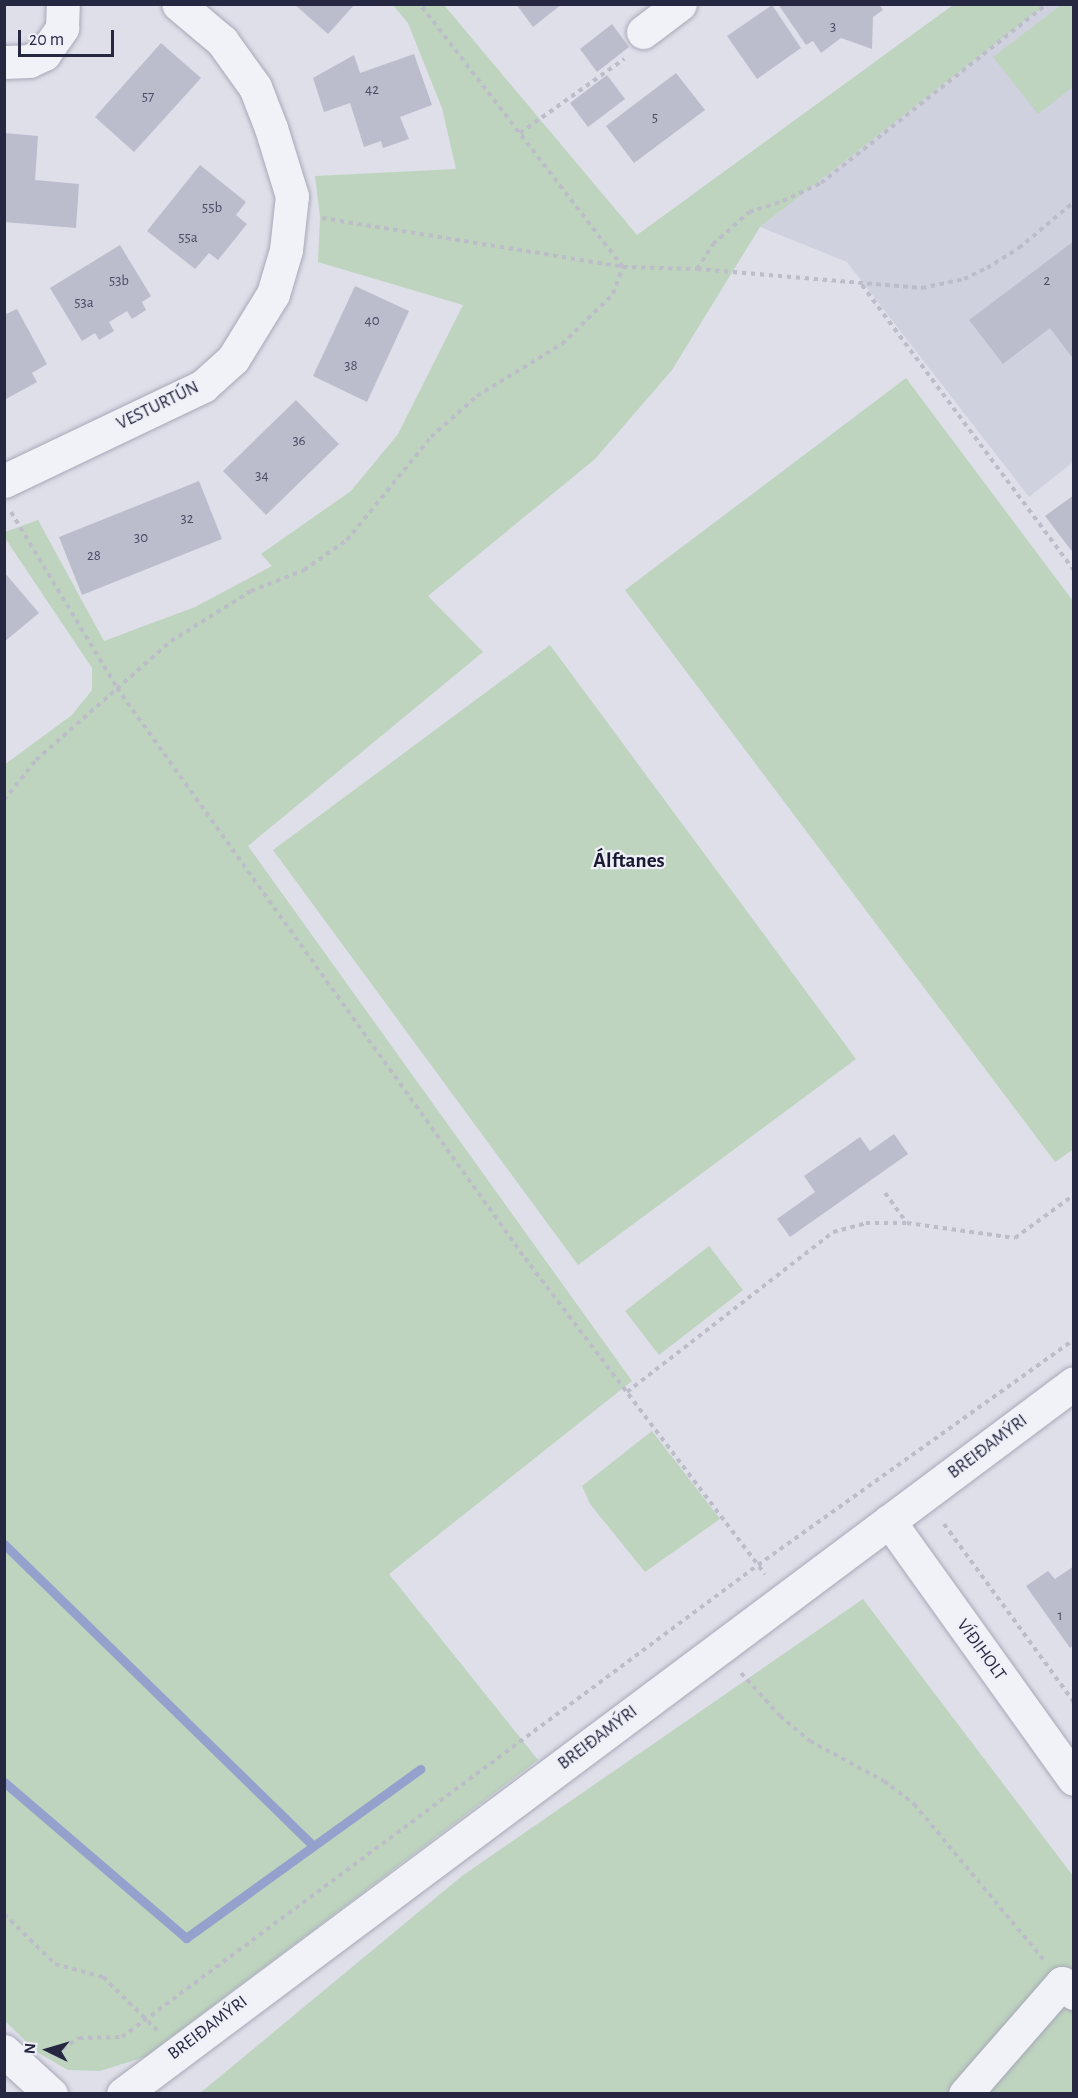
<!DOCTYPE html>
<meta charset="utf-8">
<style>
body{margin:0}
#map{position:relative;width:1078px;height:2098px;overflow:hidden;background:#dedfe9;font-family:"Alegreya Sans",sans-serif}
div>[style]{position:absolute}
.built>*{inset:0;background:#d0d1df}
.green>*{inset:0;background:#bed4bf}
.stream>*{height:9px;margin:-4.5px;padding:0 4.5px;transform-origin:4.5px;border-radius:4.5px;background:#95a1cd}
.building>*{inset:0;background:#bbbdcd}
.path>*{height:4px;margin-top:-2px;transform-origin:0;background:repeating-linear-gradient(90deg,#bcbdc8 0 4.5px,transparent 0 9px)}
.roads{filter:drop-shadow(0 0 2px #a7a8b7) drop-shadow(0 0 2px #a7a8b7)}
.minor>*{height:33px;margin:-16.5px;padding:0 16.5px;transform-origin:16.5px;border-radius:16.5px;background:#f1f2f7}
span{translate:-50% -50%;white-space:nowrap;text-align:center;line-height:1.15;-webkit-text-stroke:4.5px #eeeff7;paint-order:stroke}
.number-label{font-size:15px;color:#4b4d65}
.number-label span{-webkit-text-stroke-width:0}
.street-label{font-size:18px;color:#262842}
.quarter-label{font-size:21px;color:#181a32;font-weight:700}
.frame{position:absolute;inset:0;border:6px solid #262842;pointer-events:none}
.north{position:absolute;left:18px;top:2020px;width:60px;height:60px;-webkit-text-stroke:4px #eeeff7;paint-order:stroke;rotate:275deg;font-size:16px;font-weight:700;line-height:24px;text-align:center;color:#262842}
.north::after{content:'';display:block;margin:auto;width:21px;height:27px;background:#262842;clip-path:polygon(50% 0,100% 100%,50% 72%,0 100%)}
.scale{position:absolute;left:18px;top:30px;width:96px;height:27px;box-sizing:border-box;border:3px solid #262842;border-top:0;padding-left:8px;font-size:18px;line-height:21px;white-space:nowrap;color:#262842;-webkit-text-stroke:4px #eeeff7;paint-order:stroke}
</style>
<div id="map">
<div class="built">
<i style="clip-path:polygon(1045px 5px,1073px 5px,1073px 462px,1029px 497px,847px 262px,760px 227px)"></i>
</div>
<div class="green">
<i style="clip-path:polygon(393px 5px,444px 5px,637px 235px,953px 5px,1045px 5px,760px 227px,672px 370px,595px 459px,428px 596px,483px 652px,248px 846px,632px 1381px,389px 1574px,538px 1760px,145px 2057px,100px 2071px,68px 2070px,37px 2052px,5px 2021px,4px 765px,72px 715px,92px 690px,92px 668px,5px 538px,5px 532px,38px 520px,104px 641px,195px 607px,272px 566px,261px 554px,351px 491px,398px 434px,463px 305px,318px 262px,320px 217px,315px 176px,456px 169px,442px 108px,408px 23px)"></i>
<i style="clip-path:polygon(1061px 5px,1073px 5px,1073px 87px,1038px 114px,993px 57px)"></i>
<i style="clip-path:polygon(906px 378px,1073px 601px,1074px 1149px,1055px 1162px,625px 590px)"></i>
<i style="clip-path:polygon(550px 645px,856px 1059px,578px 1265px,273px 850px)"></i>
<i style="clip-path:polygon(709px 1246px,743px 1290px,659px 1355px,625px 1311px)"></i>
<i style="clip-path:polygon(652px 1431px,720px 1519px,645px 1572px,590px 1504px,582px 1486px)"></i>
<i style="clip-path:polygon(863px 1599px,1073px 1876px,1073px 2093px,199px 2094px,462px 1876px)"></i>
</div>
<div class="stream">
<i style="left:4px;top:1544px;width:432px;rotate:44.3deg"></i>
<i style="left:4px;top:1782px;width:240px;rotate:40.6deg"></i>
<i style="left:186px;top:1938px;width:289px;rotate:-35.8deg"></i>
</div>
<div class="building">
<i style="clip-path:polygon(294px 4px,355px 4px,328px 34px)"></i>
<i style="clip-path:polygon(516px 4px,562px 4px,533px 27px)"></i>
<i style="clip-path:polygon(778px 4px,879px 4px,883px 10px,873px 17px,872px 49px,841px 38px,821px 53px,813px 41px,806px 45px)"></i>
<i style="clip-path:polygon(772px 5px,801px 48px,757px 79px,727px 36px)"></i>
<i style="clip-path:polygon(612px 24px,629px 47px,597px 72px,580px 49px)"></i>
<i style="clip-path:polygon(161px 43px,201px 78px,134px 152px,95px 117px)"></i>
<i style="clip-path:polygon(414px 54px,432px 105px,400px 117px,409px 139px,383px 148px,381px 141px,364px 147px,350px 103px,324px 112px,313px 78px,354px 55px,360px 73px)"></i>
<i style="clip-path:polygon(676px 73px,705px 110px,634px 163px,606px 126px)"></i>
<i style="clip-path:polygon(607px 75px,625px 99px,588px 127px,570px 103px)"></i>
<i style="clip-path:polygon(4px 133px,38px 136px,35px 180px,79px 184px,76px 228px,4px 222px)"></i>
<i style="clip-path:polygon(200px 165px,246px 202px,236px 215px,247px 224px,218px 260px,209px 253px,195px 269px,147px 231px)"></i>
<i style="clip-path:polygon(1074px 241px,1074px 360px,1050px 328px,1003px 364px,969px 320px)"></i>
<i style="clip-path:polygon(120px 245px,151px 296px,142px 302px,146px 310px,132px 319px,127px 311px,109px 322px,114px 331px,99px 340px,95px 333px,82px 341px,50px 288px)"></i>
<i style="clip-path:polygon(355px 286px,409px 311px,367px 402px,313px 376px)"></i>
<i style="clip-path:polygon(17px 309px,47px 364px,32px 373px,37px 382px,4px 400px,4px 315px)"></i>
<i style="clip-path:polygon(296px 400px,339px 444px,266px 515px,223px 471px)"></i>
<i style="clip-path:polygon(199px 481px,222px 539px,82px 595px,59px 537px)"></i>
<i style="clip-path:polygon(1074px 495px,1074px 554px,1045px 516px)"></i>
<i style="clip-path:polygon(4px 572px,39px 613px,4px 642px)"></i>
<i style="clip-path:polygon(894px 1134px,908px 1154px,790px 1237px,777px 1219px,815px 1192px,804px 1176px,860px 1137px,870px 1151px)"></i>
<i style="clip-path:polygon(1074px 1566px,1074px 1645px,1070px 1648px,1026px 1586px,1048px 1571px,1055px 1579px)"></i>
</div>
<div class="path">
<i style="left:520px;top:133px;width:128px;rotate:-35.4deg"></i>
<i style="left:322px;top:218px;width:305px;rotate:9.2deg"></i>
<i style="left:623px;top:267px;width:74px;rotate:1.5deg"></i>
<i style="left:697px;top:269px;width:226px;rotate:4.8deg"></i>
<i style="left:922px;top:288px;width:43px;rotate:-12.1deg"></i>
<i style="left:964px;top:279px;width:25px;rotate:-26deg"></i>
<i style="left:987px;top:268px;width:38px;rotate:-32deg"></i>
<i style="left:1019px;top:248px;width:72px;rotate:-39.9deg"></i>
<i style="left:697px;top:269px;width:30px;rotate:-57deg"></i>
<i style="left:713px;top:244px;width:48px;rotate:-41.6deg"></i>
<i style="left:749px;top:212px;width:36px;rotate:-18deg"></i>
<i style="left:783px;top:201px;width:42px;rotate:-25.3deg"></i>
<i style="left:821px;top:183px;width:288px;rotate:-38.4deg"></i>
<i style="left:862px;top:285px;width:355px;rotate:53.4deg"></i>
<i style="left:11px;top:512px;width:205px;rotate:58.9deg"></i>
<i style="left:117px;top:688px;width:701px;rotate:54.41deg"></i>
<i style="left:525px;top:1258px;width:397px;rotate:52.8deg"></i>
<i style="left:4px;top:800px;width:51px;rotate:-51.3deg"></i>
<i style="left:36px;top:760px;width:180px;rotate:-41.4deg"></i>
<i style="left:171px;top:641px;width:94px;rotate:-32deg"></i>
<i style="left:251px;top:591px;width:57px;rotate:-21.6deg"></i>
<i style="left:304px;top:570px;width:52px;rotate:-34.9deg"></i>
<i style="left:347px;top:540px;width:133px;rotate:-50.8deg"></i>
<i style="left:431px;top:437px;width:62px;rotate:-41.7deg"></i>
<i style="left:477px;top:396px;width:100px;rotate:-31.5deg"></i>
<i style="left:562px;top:344px;width:71px;rotate:-44.4deg"></i>
<i style="left:613px;top:294px;width:29px;rotate:-70deg"></i>
<i style="left:623px;top:267px;width:332px;rotate:-127.7deg"></i>
<i style="left:885px;top:1193px;width:37px;rotate:54deg"></i>
<i style="left:907px;top:1223px;width:109px;rotate:7.9deg"></i>
<i style="left:1015px;top:1238px;width:73px;rotate:-36.1deg"></i>
<i style="left:627px;top:1392px;width:261px;rotate:-37.8deg"></i>
<i style="left:833px;top:1232px;width:34px;rotate:-15deg"></i>
<i style="left:866px;top:1223px;width:41px"></i>
<i style="left:944px;top:1524px;width:220px;rotate:53.9deg"></i>
<i style="left:741px;top:1673px;width:58px;rotate:47.8deg"></i>
<i style="left:780px;top:1716px;width:39px;rotate:40deg"></i>
<i style="left:810px;top:1741px;width:84px;rotate:28.4deg"></i>
<i style="left:884px;top:1781px;width:38px;rotate:37deg"></i>
<i style="left:914px;top:1804px;width:202px;rotate:50.2deg"></i>
<i style="left:4px;top:1914px;width:71px;rotate:44.4deg"></i>
<i style="left:55px;top:1964px;width:50px;rotate:15.2deg"></i>
<i style="left:103px;top:1977px;width:76px;rotate:44.5deg"></i>
<i style="left:55px;top:2054px;width:29px;rotate:-34deg"></i>
<i style="left:79px;top:2038px;width:43px;rotate:-1.3deg"></i>
<i style="left:122px;top:2037px;width:792px;rotate:-36.58deg"></i>
<i style="left:758px;top:1565px;width:388px;rotate:-35.5deg"></i>
</div>
<div class="roads">
<div class="minor">
<i style="left:643px;top:32px;width:46px;rotate:-37.1deg"></i>
<i style="left:4px;top:62px;width:25px;rotate:-2deg"></i>
<i style="left:29px;top:61px;width:17px;rotate:-25deg"></i>
<i style="left:44px;top:54px;width:32px;rotate:-55deg"></i>
<i style="left:62px;top:28px;width:24px;rotate:-88deg"></i>
<i style="left:4px;top:481px;width:221px;rotate:-25.5deg"></i>
<i style="left:203px;top:386px;width:40px;rotate:-42deg"></i>
<i style="left:233px;top:359px;width:76px;rotate:-58.4deg"></i>
<i style="left:273px;top:294px;width:46px;rotate:-73.5deg"></i>
<i style="left:286px;top:250px;width:54px;rotate:-83.7deg"></i>
<i style="left:292px;top:196px;width:71px;rotate:-107.2deg"></i>
<i style="left:271px;top:128px;width:44px;rotate:-111.3deg"></i>
<i style="left:255px;top:87px;width:57px;rotate:-125.7deg"></i>
<i style="left:222px;top:41px;width:57px;rotate:-139.9deg"></i>
<i style="left:889px;top:1521px;width:317px;rotate:54.4deg"></i>
<i style="left:4px;top:2051px;width:64px;rotate:42.5deg"></i>
<i style="left:123px;top:2094px;width:1187px;rotate:-36.78deg"></i>
<i style="left:965px;top:2094px;width:147px;rotate:-48.9deg"></i>
<i style="left:1062px;top:1983px;width:16px;rotate:40deg"></i>
</div>
</div>
<div class="number-label">
<span style="left:833px;top:27px">3</span>
<span style="left:372px;top:90px">42</span>
<span style="left:148px;top:97px">57</span>
<span style="left:655px;top:118px">5</span>
<span style="left:212px;top:208px">55b</span>
<span style="left:188px;top:238px">55a</span>
<span style="left:119px;top:281px">53b</span>
<span style="left:1047px;top:281px">2</span>
<span style="left:84px;top:303px">53a</span>
<span style="left:372px;top:321px">40</span>
<span style="left:351px;top:366px">38</span>
<span style="left:299px;top:441px">36</span>
<span style="left:262px;top:476px">34</span>
<span style="left:187px;top:519px">32</span>
<span style="left:141px;top:538px">30</span>
<span style="left:94px;top:556px">28</span>
<span style="left:1060px;top:1616px">1</span>
</div>
<div class="street-label">
<span style="left:158px;top:406px;rotate:-26deg">VESTURTÚN</span>
<span style="left:988px;top:1447px;rotate:-37deg">BREIÐAMÝRI</span>
<span style="left:981px;top:1650px;rotate:54deg">VÍÐIHOLT</span>
<span style="left:598px;top:1738px;rotate:-37deg">BREIÐAMÝRI</span>
<span style="left:208px;top:2028px;rotate:-37deg">BREIÐAMÝRI</span>
</div>
<div class="quarter-label">
<span style="left:629px;top:861px">Álftanes</span>
</div>
<div class="frame"></div>
<div class="north">N</div>
<div class="scale">20 m</div>
</div>
